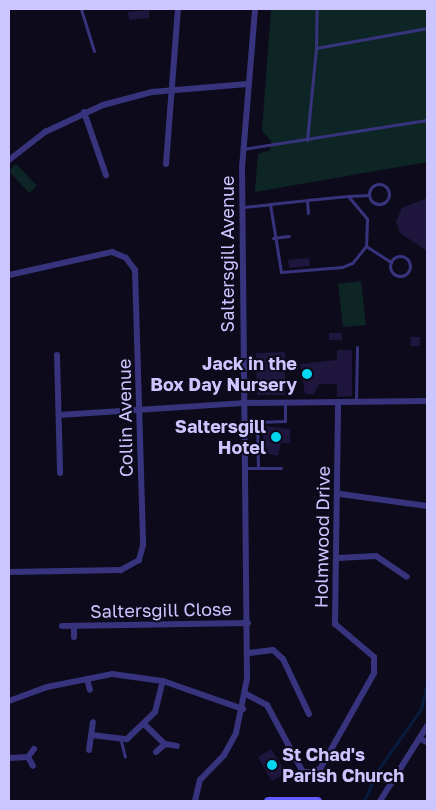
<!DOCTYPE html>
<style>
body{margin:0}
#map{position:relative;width:436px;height:810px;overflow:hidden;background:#0d0a1c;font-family:"Golos Text",sans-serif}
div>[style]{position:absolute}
.green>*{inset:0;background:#0d2625}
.stream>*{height:2.5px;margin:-1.25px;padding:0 1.25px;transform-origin:1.25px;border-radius:1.25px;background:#091b3c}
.building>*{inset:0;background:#1e163d}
.lane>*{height:3px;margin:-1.5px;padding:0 1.5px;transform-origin:1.5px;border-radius:1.5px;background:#37337d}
.lane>.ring{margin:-1.5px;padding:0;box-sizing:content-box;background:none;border:3px solid #37337d;border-radius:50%}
.street>*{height:6px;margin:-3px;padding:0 3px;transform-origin:3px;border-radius:3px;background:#37337d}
.secondary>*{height:9px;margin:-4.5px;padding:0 4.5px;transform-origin:4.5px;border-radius:4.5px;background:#615cff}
.dots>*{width:14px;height:14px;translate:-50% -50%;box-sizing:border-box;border:2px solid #0d0a1c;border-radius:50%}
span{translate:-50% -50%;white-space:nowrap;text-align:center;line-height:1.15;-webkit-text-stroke:4px #0d0a1c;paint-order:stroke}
.street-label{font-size:18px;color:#ccc5ff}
.poi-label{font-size:18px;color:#ccc5ff;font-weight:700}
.right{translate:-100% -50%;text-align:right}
.left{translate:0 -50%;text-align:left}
.frame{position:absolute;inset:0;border:10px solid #ccc5ff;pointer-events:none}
</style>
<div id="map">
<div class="green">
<i style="clip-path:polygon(271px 9px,427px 9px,427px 162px,255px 192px,258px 154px,270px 150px,271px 141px,262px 131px)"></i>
<i style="clip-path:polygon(16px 164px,37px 186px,29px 193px,9px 171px)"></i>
<i style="clip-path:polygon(361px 281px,366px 325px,343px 327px,338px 284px)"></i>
</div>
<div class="stream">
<i style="left:364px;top:801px;width:34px;rotate:-66deg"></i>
<i style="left:378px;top:770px;width:75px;rotate:-54.8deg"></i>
<i style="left:421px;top:709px;width:26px;rotate:-77deg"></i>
</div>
<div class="building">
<i style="clip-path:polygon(149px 10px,149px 18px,129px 20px,128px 12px)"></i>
<i style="clip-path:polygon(427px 198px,427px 251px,400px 233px,396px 221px,402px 208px)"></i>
<i style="clip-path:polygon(309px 258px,310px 266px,289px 268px,288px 260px)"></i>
<i style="clip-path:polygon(329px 333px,342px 333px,342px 340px,329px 340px)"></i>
<i style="clip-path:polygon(410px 337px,420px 337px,420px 346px,411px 346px)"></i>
<i style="clip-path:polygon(337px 350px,352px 350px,352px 396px,337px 397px,337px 384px,319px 384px,314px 394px,305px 394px,300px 364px,337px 360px)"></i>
<i style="clip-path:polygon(285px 352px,285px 395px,257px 395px,256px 353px)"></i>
<i style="clip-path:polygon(264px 426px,290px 429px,290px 443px,281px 443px,278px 456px,262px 452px)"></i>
<i style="clip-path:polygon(271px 749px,286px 773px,272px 781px,258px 757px)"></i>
</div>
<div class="lane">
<i style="left:81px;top:9px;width:44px;rotate:72.8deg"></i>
<i style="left:316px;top:48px;width:39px;rotate:-89deg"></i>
<i style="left:307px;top:140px;width:92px;rotate:-84.4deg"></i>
<i style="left:316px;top:48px;width:113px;rotate:-10.2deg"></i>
<i style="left:243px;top:149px;width:186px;rotate:-9deg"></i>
<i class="ring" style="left:369px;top:184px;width:17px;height:17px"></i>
<i style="left:349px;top:196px;width:20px;rotate:-3deg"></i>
<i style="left:307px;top:200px;width:13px;rotate:86deg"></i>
<i style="left:243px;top:207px;width:27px;rotate:-6deg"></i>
<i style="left:270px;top:204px;width:37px;rotate:-6deg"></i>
<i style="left:307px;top:200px;width:41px;rotate:-5.6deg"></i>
<i style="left:348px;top:196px;width:30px;rotate:50deg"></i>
<i style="left:367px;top:219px;width:27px;rotate:92deg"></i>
<i style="left:366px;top:246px;width:22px;rotate:129deg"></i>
<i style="left:352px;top:263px;width:11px;rotate:158deg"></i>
<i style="left:342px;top:267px;width:61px;rotate:175.3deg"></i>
<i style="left:281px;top:272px;width:69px;rotate:-99.2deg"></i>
<i style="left:273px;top:238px;width:16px;rotate:-7deg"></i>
<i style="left:366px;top:246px;width:30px;rotate:33deg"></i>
<i class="ring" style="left:390px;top:256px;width:17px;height:17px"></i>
<i style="left:356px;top:401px;width:54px;rotate:-88.9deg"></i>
<i style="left:245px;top:468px;width:13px"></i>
<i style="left:258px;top:468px;width:46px;rotate:-91.2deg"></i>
<i style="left:257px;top:422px;width:28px;rotate:-2deg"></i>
<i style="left:285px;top:421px;width:17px;rotate:-90deg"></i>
<i style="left:258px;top:468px;width:23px"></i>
<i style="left:121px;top:741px;width:16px;rotate:76deg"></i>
</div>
<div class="street">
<i style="left:84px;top:112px;width:67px;rotate:70.8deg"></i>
<i style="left:9px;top:160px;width:46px;rotate:-37.9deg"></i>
<i style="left:45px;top:132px;width:64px;rotate:-25deg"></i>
<i style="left:103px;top:105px;width:51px;rotate:-14.9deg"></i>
<i style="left:152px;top:92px;width:96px;rotate:-4.8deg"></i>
<i style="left:166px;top:164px;width:155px;rotate:-85.6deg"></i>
<i style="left:9px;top:275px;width:106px;rotate:-12.6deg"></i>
<i style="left:112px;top:252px;width:15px;rotate:23deg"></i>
<i style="left:126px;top:258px;width:15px;rotate:53deg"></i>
<i style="left:135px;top:270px;width:275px;rotate:88.3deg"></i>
<i style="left:143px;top:545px;width:16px;rotate:105deg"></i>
<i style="left:139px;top:560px;width:21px;rotate:151deg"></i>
<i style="left:121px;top:570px;width:112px;rotate:179deg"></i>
<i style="left:57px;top:355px;width:118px;rotate:88.5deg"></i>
<i style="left:59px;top:415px;width:184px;rotate:-3.7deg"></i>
<i style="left:243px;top:403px;width:184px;rotate:-0.6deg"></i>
<i style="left:340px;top:494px;width:88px;rotate:7.9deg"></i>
<i style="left:338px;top:558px;width:38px;rotate:-3deg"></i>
<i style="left:376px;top:556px;width:37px;rotate:34deg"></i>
<i style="left:62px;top:626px;width:186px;rotate:-0.9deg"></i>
<i style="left:74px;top:626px;width:11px;rotate:90deg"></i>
<i style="left:249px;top:653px;width:24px;rotate:-7deg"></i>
<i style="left:273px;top:650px;width:13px;rotate:42deg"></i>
<i style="left:283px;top:659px;width:61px;rotate:64.7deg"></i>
<i style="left:87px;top:679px;width:11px;rotate:75deg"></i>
<i style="left:246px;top:694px;width:24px;rotate:28deg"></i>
<i style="left:267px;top:705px;width:76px;rotate:61.8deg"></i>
<i style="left:303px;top:772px;width:9px"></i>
<i style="left:312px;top:772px;width:9px;rotate:-21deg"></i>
<i style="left:320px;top:769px;width:110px;rotate:-60.6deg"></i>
<i style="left:374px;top:673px;width:16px;rotate:-90deg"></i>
<i style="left:374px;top:657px;width:51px;rotate:-139.8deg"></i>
<i style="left:335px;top:624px;width:219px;rotate:-89.2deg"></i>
<i style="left:9px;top:701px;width:40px;rotate:-20.2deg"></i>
<i style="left:47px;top:687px;width:66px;rotate:-11.3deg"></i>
<i style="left:112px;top:674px;width:51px;rotate:7.8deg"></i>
<i style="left:163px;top:681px;width:85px;rotate:19.3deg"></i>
<i style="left:145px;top:725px;width:28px;rotate:44deg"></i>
<i style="left:92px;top:735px;width:35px;rotate:7deg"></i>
<i style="left:127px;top:739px;width:39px;rotate:-44deg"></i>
<i style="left:155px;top:712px;width:32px;rotate:-76deg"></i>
<i style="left:420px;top:739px;width:8px;rotate:23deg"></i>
<i style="left:89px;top:750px;width:28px;rotate:-82deg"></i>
<i style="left:156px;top:752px;width:12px;rotate:-42deg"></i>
<i style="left:165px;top:744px;width:12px;rotate:9deg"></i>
<i style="left:28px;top:757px;width:10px;rotate:61deg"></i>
<i style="left:9px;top:758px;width:19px;rotate:-3deg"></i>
<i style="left:28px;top:757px;width:10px;rotate:-53deg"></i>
<i style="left:195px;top:801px;width:22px;rotate:-77deg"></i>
<i style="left:200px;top:780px;width:35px;rotate:-46deg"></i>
<i style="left:224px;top:755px;width:25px;rotate:-61deg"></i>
<i style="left:236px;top:733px;width:55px;rotate:-78.5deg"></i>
<i style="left:247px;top:679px;width:511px;rotate:-90.56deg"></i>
<i style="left:242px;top:168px;width:160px;rotate:-85.3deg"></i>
<i style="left:380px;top:801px;width:89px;rotate:-57.9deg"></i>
</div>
<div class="secondary">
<i style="left:268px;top:801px;width:49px"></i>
</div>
<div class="dots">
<i style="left:307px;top:374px;background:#00d6f0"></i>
<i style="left:276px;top:437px;background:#00d6f0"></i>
<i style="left:272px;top:765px;background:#00d6f0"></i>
</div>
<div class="street-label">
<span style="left:227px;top:254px;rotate:-90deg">Saltersgill Avenue</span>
<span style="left:125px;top:418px;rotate:-91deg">Collin Avenue</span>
<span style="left:322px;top:537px;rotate:-89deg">Holmwood Drive</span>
<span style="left:161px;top:610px;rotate:-1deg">Saltersgill Close</span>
</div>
<div class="poi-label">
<span class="right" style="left:297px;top:374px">Jack in the<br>Box Day Nursery</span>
<span class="right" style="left:266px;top:437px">Saltersgill<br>Hotel</span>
<span class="left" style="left:282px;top:765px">St Chad's<br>Parish Church</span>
</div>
<div class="frame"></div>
</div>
